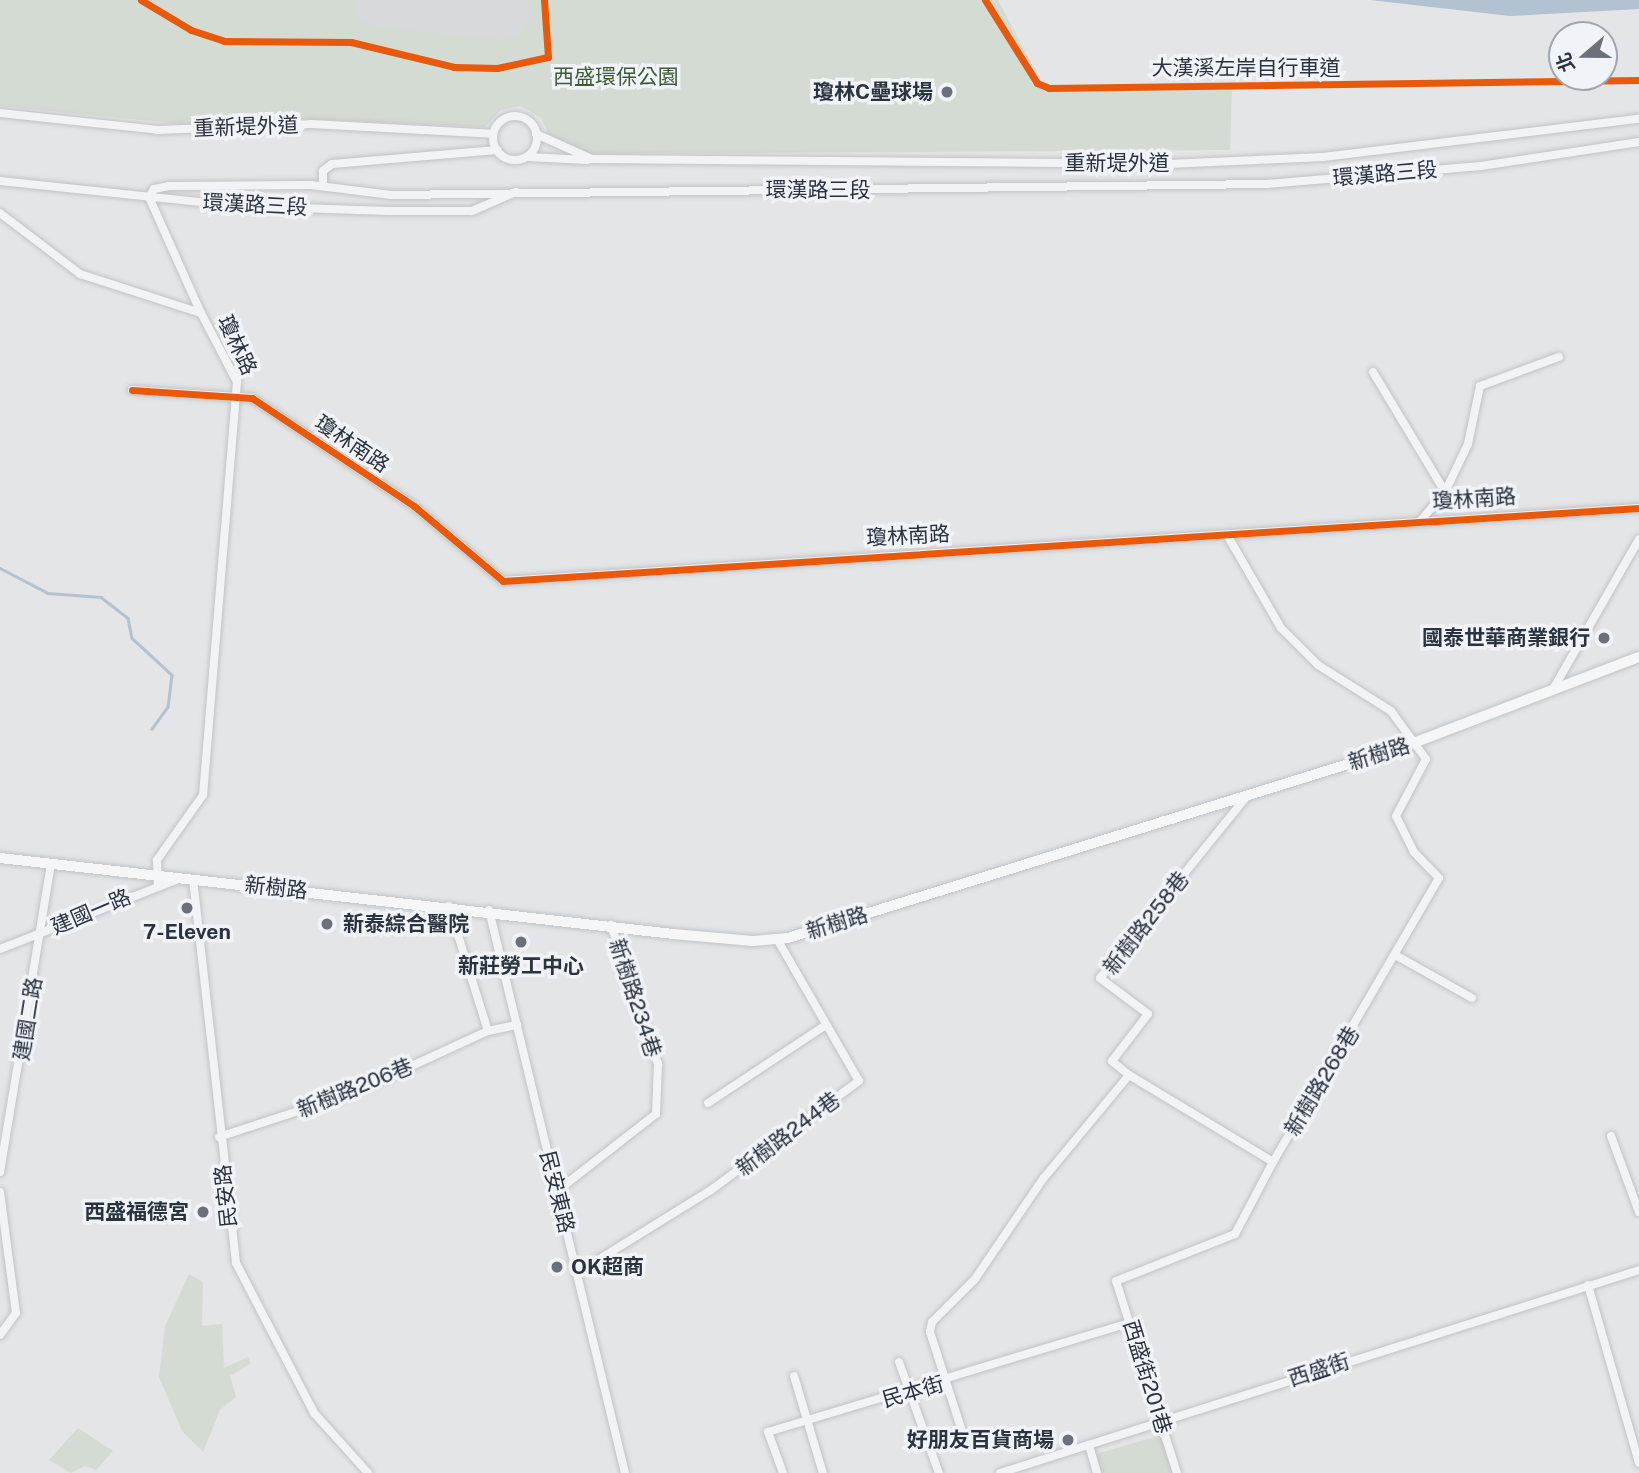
<!DOCTYPE html>
<meta charset="utf-8">
<style>
body{margin:0}
#map{position:relative;width:1639px;height:1473px;overflow:hidden;background:#e3e5e7;font-family:"Public Sans","Noto Sans TC",sans-serif}
div>[style]{position:absolute}
.green>*{inset:0;background:#d4dbd3}
.water>*{inset:0;background:#b3c2d1}
.stream>*{height:2.5px;margin:-1.25px;padding:0 1.25px;transform-origin:1.25px;border-radius:1.25px;background:#b3c2d1}
.runway>*{height:54px;margin:-27px;padding:0 27px;transform-origin:27px;border-radius:27px;background:#d8d9db}
.roads{filter:drop-shadow(0 0 2px #c1c3c5) drop-shadow(0 0 2px #c1c3c5)}
.minor>*{height:8px;margin:-4px;padding:0 4px;transform-origin:4px;border-radius:4px;background:#f2f3f4}
.minor>.ring{margin:-4px;padding:0;box-sizing:content-box;background:none;border:8px solid #f2f3f4;border-radius:50%}
.major>*{height:10px;margin:-5px;padding:0 5px;transform-origin:5px;border-radius:5px;background:#f6f6f6}
.cycleway>*{height:7px;margin:-3.5px;padding:0 3.5px;transform-origin:3.5px;border-radius:3.5px;background:#e8590c}
.dots>*{width:19px;height:19px;translate:-50% -50%;box-sizing:border-box;border:4px solid #f0f3f7;border-radius:50%}
span{translate:-50% -50%;white-space:nowrap;text-align:center;line-height:1.15;-webkit-text-stroke:7px #f0f3f7;paint-order:stroke}
.street-label{font-size:21px;color:#2a3340}
.park-label{font-size:21px;color:#405b38}
.poi-label{font-size:21px;color:#2a3340;font-weight:700}
.right{translate:-100% -50%;text-align:right}
.left{translate:0 -50%;text-align:left}
.north{position:absolute;left:1548px;top:21px;width:70px;height:70px;box-sizing:border-box;background:#f0f3f7;border:2px solid #a1a6ae;border-radius:50%;rotate:250deg;font-size:19px;font-weight:700;line-height:28px;text-align:center;color:#2a3340}
.north::after{content:'';display:block;margin:auto;width:24px;height:32px;background:#6b717a;clip-path:polygon(50% 0,100% 100%,50% 72%,0 100%)}
</style>
<div id="map">
<div class="green">
<i style="clip-path:polygon(0 0,998px 0,1046px 91px,1232px 87px,1230px 150px,584px 154px,548px 133px,541px 118px,521px 106px,501px 110px,485px 127px,283px 118px,251px 131px,0 106px)"></i>
<i style="clip-path:polygon(189px 1274px,203px 1282px,202px 1326px,222px 1324px,224px 1368px,248px 1357px,251px 1363px,230px 1376px,236px 1397px,220px 1410px,203px 1452px,182px 1431px,159px 1377px,165px 1326px)"></i>
<i style="clip-path:polygon(78px 1428px,113px 1451px,96px 1470px,85px 1466px,71px 1473px,49px 1460px)"></i>
<i style="clip-path:polygon(1161px 1435px,1172px 1473px,1101px 1473px,1096px 1454px)"></i>
</div>
<div class="water">
<i style="clip-path:polygon(1370px 0,1639px 0,1639px 9px,1510px 16px)"></i>
</div>
<div class="stream">
<i style="left:0;top:568px;width:54px;rotate:27.5deg"></i>
<i style="left:48px;top:593px;width:53px;rotate:4.3deg"></i>
<i style="left:101px;top:597px;width:34px;rotate:38deg"></i>
<i style="left:128px;top:618px;width:20px;rotate:79deg"></i>
<i style="left:132px;top:638px;width:54px;rotate:42.8deg"></i>
<i style="left:172px;top:675px;width:32px;rotate:97deg"></i>
<i style="left:168px;top:707px;width:27px;rotate:126deg"></i>
</div>
<div class="runway">
<i style="left:381px;top:0;width:121px;rotate:5.7deg"></i>
</div>
<div class="roads">
<div class="minor">
<i style="left:0;top:113px;width:159px;rotate:6.1deg"></i>
<i style="left:158px;top:130px;width:153px;rotate:-2.2deg"></i>
<i style="left:311px;top:124px;width:182px;rotate:3.1deg"></i>
<i class="ring" style="left:493px;top:116px;width:36px;height:36px"></i>
<i style="left:536px;top:134px;width:61px;rotate:24.1deg"></i>
<i style="left:592px;top:159px;width:576px;rotate:0.5deg"></i>
<i style="left:1168px;top:164px;width:155px;rotate:-2.6deg"></i>
<i style="left:1323px;top:157px;width:318px;rotate:-6.9deg"></i>
<i style="left:528px;top:157px;width:59px;rotate:2.9deg"></i>
<i style="left:0;top:181px;width:238px;rotate:6deg"></i>
<i style="left:237px;top:206px;width:152px;rotate:1.9deg"></i>
<i style="left:389px;top:211px;width:83px"></i>
<i style="left:472px;top:211px;width:48px;rotate:-23.4deg"></i>
<i style="left:323px;top:186px;width:15px;rotate:-90deg"></i>
<i style="left:323px;top:171px;width:11px;rotate:-38deg"></i>
<i style="left:332px;top:164px;width:166px;rotate:-4.8deg"></i>
<i style="left:149px;top:197px;width:9px;rotate:-58deg"></i>
<i style="left:154px;top:189px;width:15px;rotate:-11deg"></i>
<i style="left:169px;top:186px;width:142px;rotate:-0.4deg"></i>
<i style="left:311px;top:185px;width:81px;rotate:7.1deg"></i>
<i style="left:391px;top:195px;width:876px;rotate:-0.72deg"></i>
<i style="left:1267px;top:184px;width:215px;rotate:-4.8deg"></i>
<i style="left:1481px;top:166px;width:160px;rotate:-8.6deg"></i>
<i style="left:149px;top:197px;width:127px;rotate:65.9deg"></i>
<i style="left:0;top:213px;width:101px;rotate:37.3deg"></i>
<i style="left:80px;top:274px;width:127px;rotate:17.9deg"></i>
<i style="left:201px;top:313px;width:78px;rotate:62.4deg"></i>
<i style="left:237px;top:382px;width:414px;rotate:94.7deg"></i>
<i style="left:203px;top:795px;width:80px;rotate:125.3deg"></i>
<i style="left:157px;top:860px;width:24px;rotate:88deg"></i>
<i style="left:1373px;top:372px;width:140px;rotate:59deg"></i>
<i style="left:132px;top:390px;width:120px;rotate:3.8deg"></i>
<i style="left:252px;top:398px;width:195px;rotate:33.7deg"></i>
<i style="left:414px;top:506px;width:116px;rotate:40.1deg"></i>
<i style="left:503px;top:581px;width:1138px;rotate:-3.68deg"></i>
<i style="left:1421px;top:520px;width:37px;rotate:-49deg"></i>
<i style="left:1445px;top:492px;width:53px;rotate:-64.4deg"></i>
<i style="left:1468px;top:444px;width:59px;rotate:-78.3deg"></i>
<i style="left:1480px;top:386px;width:84px;rotate:-20.2deg"></i>
<i style="left:1552px;top:691px;width:175px;rotate:-60.2deg"></i>
<i style="left:193px;top:879px;width:386px;rotate:83.6deg"></i>
<i style="left:236px;top:1263px;width:169px;rotate:62.5deg"></i>
<i style="left:314px;top:1413px;width:81px;rotate:48deg"></i>
<i style="left:449px;top:906px;width:131px;rotate:72.7deg"></i>
<i style="left:489px;top:910px;width:579px;rotate:76.42deg"></i>
<i style="left:0;top:949px;width:189px;rotate:-21.4deg"></i>
<i style="left:1397px;top:956px;width:86px;rotate:29.2deg"></i>
<i style="left:1129px;top:1075px;width:22px;rotate:-141deg"></i>
<i style="left:1112px;top:1061px;width:59px;rotate:-52.5deg"></i>
<i style="left:1148px;top:1014px;width:60px;rotate:-143.1deg"></i>
<i style="left:1100px;top:978px;width:234px;rotate:-51.1deg"></i>
<i style="left:708px;top:1103px;width:141px;rotate:-33.5deg"></i>
<i style="left:1611px;top:1136px;width:81px;rotate:69.8deg"></i>
<i style="left:219px;top:1137px;width:141px;rotate:-18.2deg"></i>
<i style="left:353px;top:1093px;width:149px;rotate:-24.7deg"></i>
<i style="left:488px;top:1031px;width:30px;rotate:-12deg"></i>
<i style="left:0;top:1172px;width:312px;rotate:-80.6deg"></i>
<i style="left:557px;top:1191px;width:125px;rotate:-37.9deg"></i>
<i style="left:656px;top:1114px;width:50px;rotate:-87.7deg"></i>
<i style="left:658px;top:1064px;width:147px;rotate:-108.7deg"></i>
<i style="left:0;top:1192px;width:122px;rotate:82.5deg"></i>
<i style="left:16px;top:1313px;width:27px;rotate:126deg"></i>
<i style="left:577px;top:1273px;width:158px;rotate:-31.8deg"></i>
<i style="left:711px;top:1190px;width:184px;rotate:-36.4deg"></i>
<i style="left:859px;top:1081px;width:164px;rotate:-120deg"></i>
<i style="left:1588px;top:1285px;width:185px;rotate:74deg"></i>
<i style="left:899px;top:1362px;width:118px;rotate:70.2deg"></i>
<i style="left:794px;top:1376px;width:101px;rotate:73.4deg"></i>
<i style="left:961px;top:1428px;width:101px;rotate:-107.9deg"></i>
<i style="left:930px;top:1332px;width:10px;rotate:-79deg"></i>
<i style="left:932px;top:1322px;width:61px;rotate:-45deg"></i>
<i style="left:975px;top:1279px;width:121px;rotate:-55.8deg"></i>
<i style="left:1043px;top:1179px;width:135px;rotate:-50.4deg"></i>
<i style="left:1129px;top:1075px;width:168px;rotate:31.1deg"></i>
<i style="left:1273px;top:1162px;width:329px;rotate:-59.7deg"></i>
<i style="left:1439px;top:878px;width:36px;rotate:-134deg"></i>
<i style="left:1414px;top:852px;width:40px;rotate:-116.6deg"></i>
<i style="left:1396px;top:816px;width:64px;rotate:-62.2deg"></i>
<i style="left:1426px;top:759px;width:59px;rotate:-126.1deg"></i>
<i style="left:1391px;top:711px;width:86px;rotate:-147.8deg"></i>
<i style="left:1318px;top:665px;width:52px;rotate:-135deg"></i>
<i style="left:1281px;top:628px;width:108px;rotate:-120.1deg"></i>
<i style="left:1089px;top:1445px;width:29px;rotate:74deg"></i>
<i style="left:783px;top:1473px;width:44px;rotate:-110.1deg"></i>
<i style="left:768px;top:1432px;width:378px;rotate:-16.8deg"></i>
<i style="left:1000px;top:1473px;width:670px;rotate:-17.62deg"></i>
<i style="left:1177px;top:1473px;width:201px;rotate:-107.6deg"></i>
<i style="left:1116px;top:1281px;width:128px;rotate:-21.6deg"></i>
<i style="left:1235px;top:1234px;width:81px;rotate:-62.2deg"></i>
</div>
<div class="major">
<i style="left:0;top:858px;width:677px;rotate:6.44deg"></i>
<i style="left:673px;top:934px;width:80px;rotate:5deg"></i>
<i style="left:753px;top:941px;width:35px;rotate:-5deg"></i>
<i style="left:788px;top:938px;width:644px;rotate:-17.25deg"></i>
<i style="left:1403px;top:747px;width:253px;rotate:-20.9deg"></i>
</div>
</div>
<div class="cycleway">
<i style="left:141px;top:0;width:58px;rotate:31deg"></i>
<i style="left:191px;top:30px;width:35px;rotate:18deg"></i>
<i style="left:224px;top:41px;width:127px;rotate:0.5deg"></i>
<i style="left:351px;top:42px;width:106px;rotate:13.6deg"></i>
<i style="left:454px;top:67px;width:43px;rotate:1.3deg"></i>
<i style="left:497px;top:68px;width:52px;rotate:-12.2deg"></i>
<i style="left:548px;top:57px;width:57px;rotate:-94deg"></i>
<i style="left:985px;top:0;width:98px;rotate:57.9deg"></i>
<i style="left:1037px;top:83px;width:13px;rotate:23deg"></i>
<i style="left:1049px;top:88px;width:590px;rotate:-0.78deg"></i>
<i style="left:132px;top:390px;width:120px;rotate:3.8deg"></i>
<i style="left:252px;top:398px;width:195px;rotate:33.7deg"></i>
<i style="left:414px;top:506px;width:116px;rotate:40.1deg"></i>
<i style="left:503px;top:581px;width:1138px;rotate:-3.68deg"></i>
</div>
<div class="dots">
<i style="left:947px;top:92px;background:#6b717a"></i>
<i style="left:1604px;top:638px;background:#6b717a"></i>
<i style="left:187px;top:908px;background:#6b717a"></i>
<i style="left:327px;top:924px;background:#6b717a"></i>
<i style="left:521px;top:942px;background:#6b717a"></i>
<i style="left:203px;top:1212px;background:#6b717a"></i>
<i style="left:557px;top:1267px;background:#6b717a"></i>
<i style="left:1068px;top:1440px;background:#6b717a"></i>
</div>
<div class="street-label">
<span style="left:1246px;top:68px">大漢溪左岸自行車道</span>
<span style="left:246px;top:127px;rotate:-2deg">重新堤外道</span>
<span style="left:1117px;top:163px">重新堤外道</span>
<span style="left:1385px;top:174px;rotate:-5deg">環漢路三段</span>
<span style="left:818px;top:190px">環漢路三段</span>
<span style="left:255px;top:205px;rotate:3deg">環漢路三段</span>
<span style="left:237px;top:345px;rotate:65deg">瓊林路</span>
<span style="left:352px;top:444px;rotate:34deg">瓊林南路</span>
<span style="left:1474px;top:499px;rotate:-4deg">瓊林南路</span>
<span style="left:908px;top:536px;rotate:-3deg">瓊林南路</span>
<span style="left:1379px;top:754px;rotate:-17deg">新樹路</span>
<span style="left:276px;top:888px;rotate:6deg">新樹路</span>
<span style="left:91px;top:912px;rotate:-23deg">建國一路</span>
<span style="left:837px;top:923px;rotate:-17deg">新樹路</span>
<span style="left:1146px;top:923px;rotate:-52deg">新樹路258巷</span>
<span style="left:635px;top:998px;rotate:72deg">新樹路234巷</span>
<span style="left:28px;top:1019px;rotate:-81deg">建國二路</span>
<span style="left:1322px;top:1081px;rotate:-59deg">新樹路268巷</span>
<span style="left:355px;top:1088px;rotate:-22deg">新樹路206巷</span>
<span style="left:788px;top:1134px;rotate:-37deg">新樹路244巷</span>
<span style="left:557px;top:1192px;rotate:76deg">民安東路</span>
<span style="left:226px;top:1196px;rotate:-96deg">民安路</span>
<span style="left:1319px;top:1370px;rotate:-18deg">西盛街</span>
<span style="left:1147px;top:1377px;rotate:73deg">西盛街201巷</span>
<span style="left:913px;top:1392px;rotate:-16deg">民本街</span>
</div>
<div class="park-label">
<span style="left:616px;top:77px">西盛環保公園</span>
</div>
<div class="poi-label">
<span class="right" style="left:933px;top:92px">瓊林C壘球場</span>
<span class="right" style="left:1590px;top:638px">國泰世華商業銀行</span>
<span class="left" style="left:343px;top:924px">新泰綜合醫院</span>
<span style="left:187px;top:932px">7-Eleven</span>
<span style="left:521px;top:966px">新莊勞工中心</span>
<span class="right" style="left:189px;top:1212px">西盛福德宮</span>
<span class="left" style="left:571px;top:1267px">OK超商</span>
<span class="right" style="left:1054px;top:1440px">好朋友百貨商場</span>
</div>
<div class="north">北</div>
</div>
